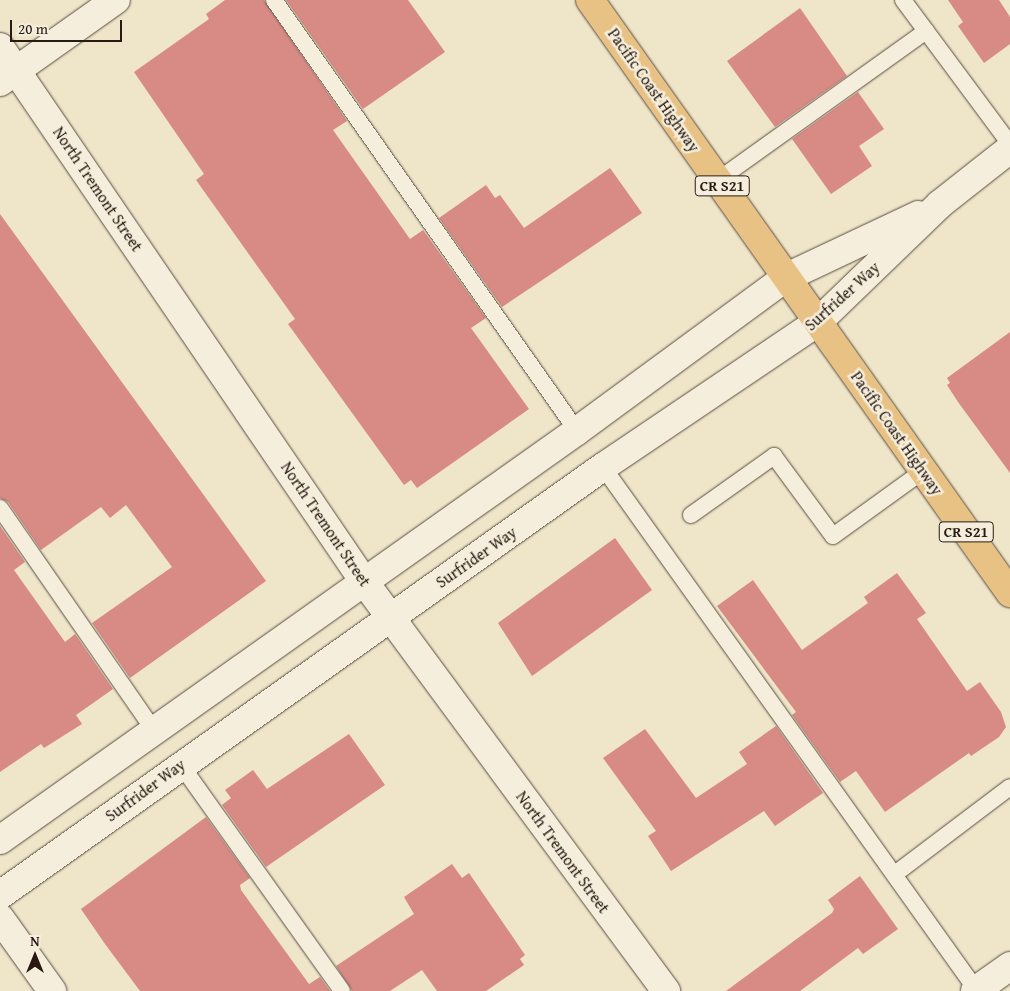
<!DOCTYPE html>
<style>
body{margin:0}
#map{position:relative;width:1010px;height:991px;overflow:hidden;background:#efe5c9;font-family:"Gentium Book Plus",serif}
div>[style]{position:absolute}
.building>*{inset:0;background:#d88a85}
.roads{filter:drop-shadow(0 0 1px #5a4d40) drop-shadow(0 0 1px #5a4d40)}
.service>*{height:16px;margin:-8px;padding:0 8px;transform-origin:8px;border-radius:8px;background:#f5eedc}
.minor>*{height:28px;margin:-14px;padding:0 14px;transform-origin:14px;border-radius:14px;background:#f5eedc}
.tertiary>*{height:28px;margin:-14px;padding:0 14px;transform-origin:14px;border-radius:14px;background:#f5eedc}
.secondary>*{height:28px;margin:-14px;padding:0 14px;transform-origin:14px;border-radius:14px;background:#f5eedc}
.primary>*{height:28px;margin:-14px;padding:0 14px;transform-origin:14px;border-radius:14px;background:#e8c284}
span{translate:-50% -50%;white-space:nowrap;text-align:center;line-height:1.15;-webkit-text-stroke:5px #f5eedc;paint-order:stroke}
.shield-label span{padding:1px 4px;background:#f5eedc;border:1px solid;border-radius:4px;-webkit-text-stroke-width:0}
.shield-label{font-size:15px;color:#281a12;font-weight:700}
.street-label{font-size:16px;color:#281a12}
.north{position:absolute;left:10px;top:931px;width:50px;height:50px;-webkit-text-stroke:4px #f5eedc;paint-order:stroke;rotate:0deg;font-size:14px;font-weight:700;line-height:20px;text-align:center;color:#281a12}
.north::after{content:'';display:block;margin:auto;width:18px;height:22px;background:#281a12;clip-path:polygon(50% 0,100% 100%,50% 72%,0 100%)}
.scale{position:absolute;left:10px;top:20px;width:112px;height:22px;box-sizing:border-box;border:2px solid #281a12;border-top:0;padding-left:6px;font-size:15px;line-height:18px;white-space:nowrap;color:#281a12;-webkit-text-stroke:4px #f5eedc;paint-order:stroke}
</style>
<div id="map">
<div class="building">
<i style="clip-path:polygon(225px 0,264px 0,347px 121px,333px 130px,410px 239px,423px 230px,486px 318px,471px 328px,529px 409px,417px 488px,411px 480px,404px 485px,288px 324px,295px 319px,196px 180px,204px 174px,134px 72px,209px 19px,206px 14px)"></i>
<i style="clip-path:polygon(286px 0,408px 0,445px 52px,363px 109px)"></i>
<i style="clip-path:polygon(948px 0,999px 0,1010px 17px,1010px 44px,984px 63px,958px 26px,963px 22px)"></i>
<i style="clip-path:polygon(800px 8px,847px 76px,775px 127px,727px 61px)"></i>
<i style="clip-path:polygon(858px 92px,884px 129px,859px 146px,872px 166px,831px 194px,792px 139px)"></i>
<i style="clip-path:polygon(610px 168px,642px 213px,502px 307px,439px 218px,486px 185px,495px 198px,500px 195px,524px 228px)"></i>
<i style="clip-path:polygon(0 214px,266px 581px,130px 678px,92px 623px,172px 567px,126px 505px,110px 518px,101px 507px,41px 550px,8px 502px,0 498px)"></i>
<i style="clip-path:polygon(1010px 332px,1010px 473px,958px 402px,947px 385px,950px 383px,947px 378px)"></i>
<i style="clip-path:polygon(0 526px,25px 562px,14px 570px,65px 642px,75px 634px,113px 689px,76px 715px,82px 724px,44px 748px,41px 744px,0 772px)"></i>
<i style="clip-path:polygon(615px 538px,652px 590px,532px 676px,498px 623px)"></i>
<i style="clip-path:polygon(897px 573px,926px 613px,917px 619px,967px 691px,980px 682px,1001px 712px,1006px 727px,999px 737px,971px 756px,969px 753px,885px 812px,856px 771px,840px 782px,792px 715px,796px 712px,717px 606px,753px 580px,802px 650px,868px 603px,864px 597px)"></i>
<i style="clip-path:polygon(776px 726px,823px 793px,775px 826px,764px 811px,671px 871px,648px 836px,656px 831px,603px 758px,645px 729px,696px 798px,747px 764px,739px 752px)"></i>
<i style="clip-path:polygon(349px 734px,385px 785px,266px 867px,222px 805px,231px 798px,225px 790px,253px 770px,267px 789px)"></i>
<i style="clip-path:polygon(206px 817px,250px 878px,240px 885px,241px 890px,309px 984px,320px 977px,330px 991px,140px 991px,105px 944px,81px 909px)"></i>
<i style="clip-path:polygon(452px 864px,462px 878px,469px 873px,525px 955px,520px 959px,524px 965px,486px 991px,437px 991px,422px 970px,390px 991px,352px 991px,336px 966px,414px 914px,404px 897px)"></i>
<i style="clip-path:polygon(860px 876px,898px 929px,863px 954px,858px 948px,800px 991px,726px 991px,832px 913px,834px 909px,828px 900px)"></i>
</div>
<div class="roads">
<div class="service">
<i style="left:274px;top:0;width:527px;rotate:54.89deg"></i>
<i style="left:903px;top:0;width:179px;rotate:53.4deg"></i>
<i style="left:718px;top:180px;width:256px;rotate:-35.6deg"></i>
<i style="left:603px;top:467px;width:644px;rotate:54.48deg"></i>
<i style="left:0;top:508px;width:269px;rotate:55.3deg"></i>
<i style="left:691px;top:515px;width:102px;rotate:-35.4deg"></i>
<i style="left:774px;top:456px;width:99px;rotate:53.6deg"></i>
<i style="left:833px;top:536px;width:111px;rotate:-35.8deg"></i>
<i style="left:181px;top:765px;width:277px;rotate:54.5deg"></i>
<i style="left:895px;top:874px;width:144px;rotate:-37.1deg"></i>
</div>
<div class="minor">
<i style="left:0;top:47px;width:645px;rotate:55.74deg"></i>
<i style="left:0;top:82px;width:142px;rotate:-35.3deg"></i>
<i style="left:0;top:918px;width:90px;rotate:54.5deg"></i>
<i style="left:975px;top:991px;width:43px;rotate:-35.5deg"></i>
</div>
<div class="tertiary">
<i style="left:787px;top:277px;width:145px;rotate:-25.3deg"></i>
<i style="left:818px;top:322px;width:170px;rotate:-44deg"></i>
<i style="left:940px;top:204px;width:89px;rotate:-38.2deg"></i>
<i style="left:363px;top:580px;width:511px;rotate:53.6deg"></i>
</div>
<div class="secondary">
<i style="left:0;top:840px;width:707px;rotate:-35.33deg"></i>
<i style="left:577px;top:431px;width:260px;rotate:-36.3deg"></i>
<i style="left:0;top:895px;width:739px;rotate:-35.37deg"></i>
<i style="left:603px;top:467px;width:259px;rotate:-34deg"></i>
</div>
<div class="primary">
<i style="left:590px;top:0;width:727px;rotate:54.69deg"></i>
</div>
</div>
<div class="shield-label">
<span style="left:722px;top:186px">CR S21</span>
<span style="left:966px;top:532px">CR S21</span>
</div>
<div class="street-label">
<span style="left:654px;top:90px;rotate:55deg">Pacific Coast Highway</span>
<span style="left:98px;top:189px;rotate:56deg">North Tremont Street</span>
<span style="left:842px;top:296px;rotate:-42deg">Surfrider Way</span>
<span style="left:897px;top:433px;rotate:55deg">Pacific Coast Highway</span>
<span style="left:326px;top:524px;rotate:56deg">North Tremont Street</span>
<span style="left:476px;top:557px;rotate:-35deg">Surfrider Way</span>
<span style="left:145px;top:790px;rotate:-36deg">Surfrider Way</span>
<span style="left:563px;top:852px;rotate:54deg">North Tremont Street</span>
</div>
<div class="north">N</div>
<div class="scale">20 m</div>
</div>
